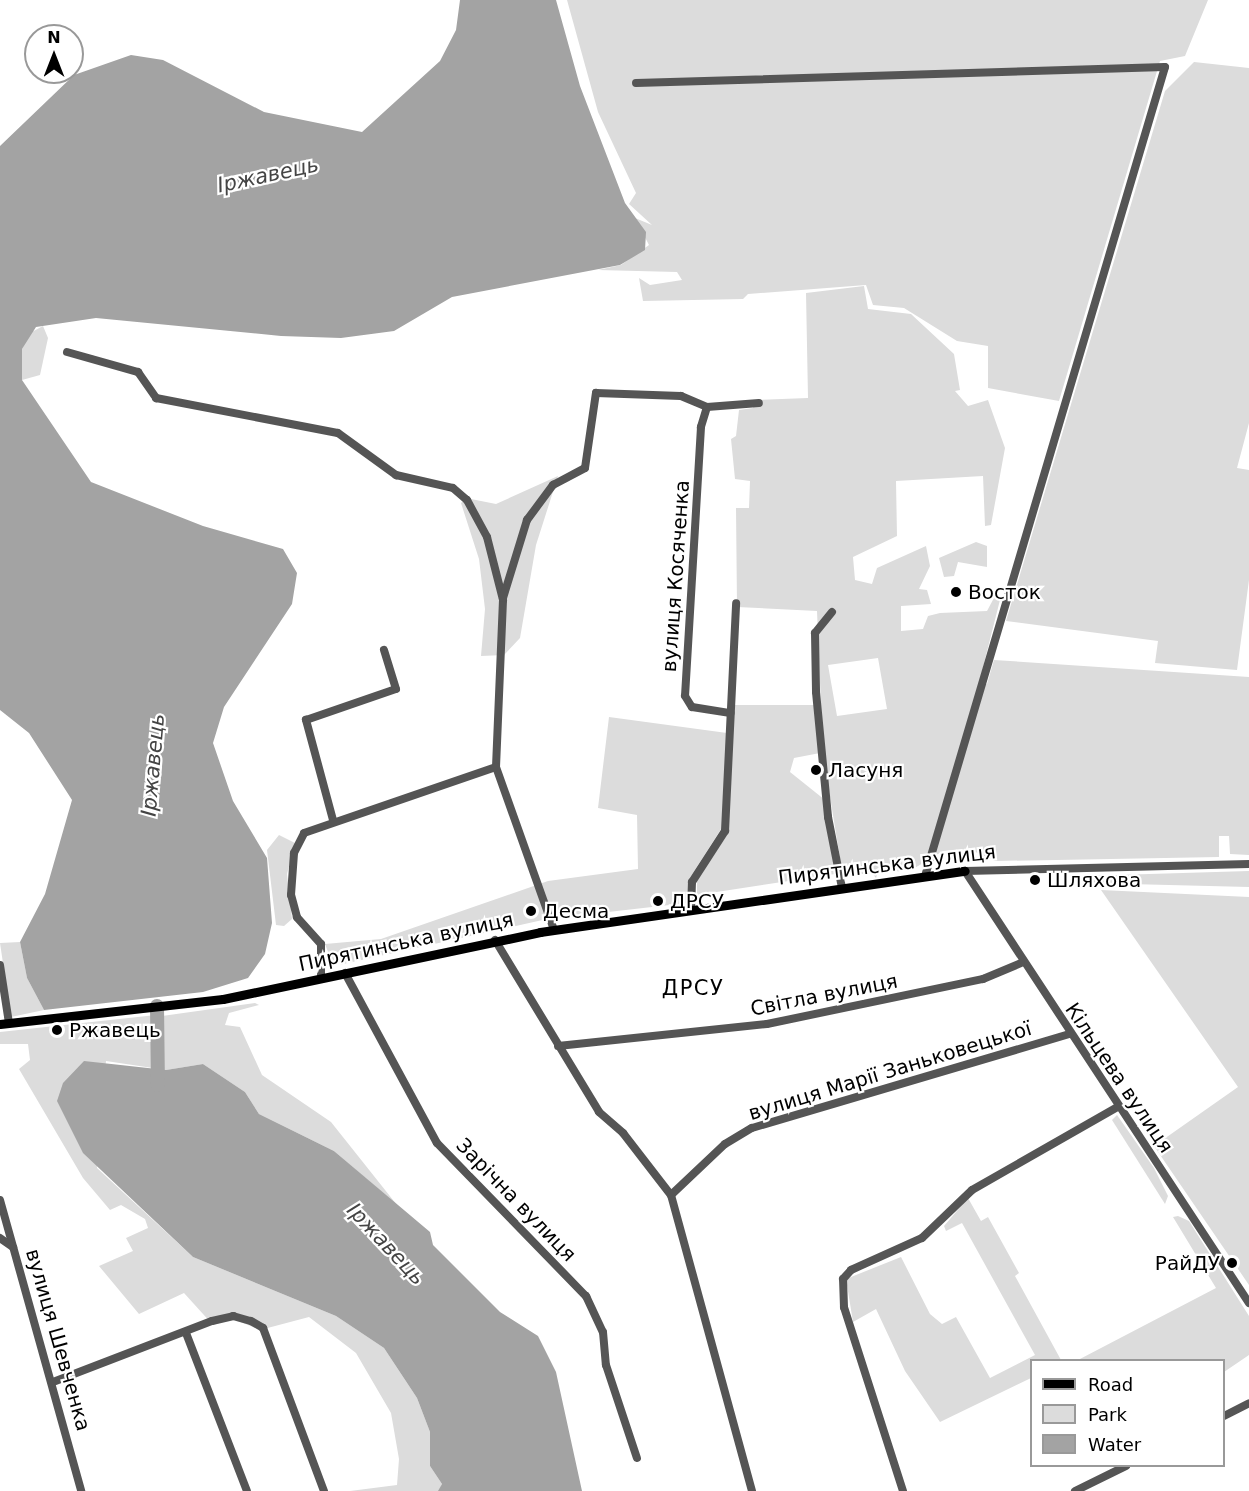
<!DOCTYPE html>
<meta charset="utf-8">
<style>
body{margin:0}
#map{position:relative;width:1249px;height:1491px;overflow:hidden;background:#fff;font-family:"DejaVu Sans",sans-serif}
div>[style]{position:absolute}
.green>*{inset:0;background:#dcdcdc}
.water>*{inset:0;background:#a3a3a3}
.river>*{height:14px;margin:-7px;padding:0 7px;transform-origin:7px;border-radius:7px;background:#a3a3a3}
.minor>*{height:8px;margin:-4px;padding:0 4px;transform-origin:4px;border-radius:4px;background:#555}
.major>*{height:9px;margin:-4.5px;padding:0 4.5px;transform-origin:4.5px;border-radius:4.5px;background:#000}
.dots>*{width:16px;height:16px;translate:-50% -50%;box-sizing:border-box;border:3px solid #fff;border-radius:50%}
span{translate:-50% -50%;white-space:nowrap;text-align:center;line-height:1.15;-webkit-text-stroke:4.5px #fff;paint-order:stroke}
.street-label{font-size:20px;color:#000}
.poi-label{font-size:20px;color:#000}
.left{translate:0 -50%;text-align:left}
.right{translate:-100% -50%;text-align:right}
.water-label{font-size:21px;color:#444;font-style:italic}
.neighbourhood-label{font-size:21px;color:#000;letter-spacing:1.5px}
.legend{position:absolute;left:1030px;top:1359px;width:195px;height:108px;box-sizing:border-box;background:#fff;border:2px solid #999;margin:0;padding:8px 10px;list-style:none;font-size:18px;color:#000}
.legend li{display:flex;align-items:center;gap:12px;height:30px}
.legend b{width:30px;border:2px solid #999}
.north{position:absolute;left:24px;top:24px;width:60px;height:60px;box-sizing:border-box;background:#fff;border:2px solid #999;border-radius:50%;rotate:0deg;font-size:16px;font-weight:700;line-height:24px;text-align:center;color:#000}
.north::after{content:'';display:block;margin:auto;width:21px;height:27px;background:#000;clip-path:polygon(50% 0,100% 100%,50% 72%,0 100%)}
</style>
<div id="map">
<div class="green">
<i style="clip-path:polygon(567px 0,1208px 0,1185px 56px,1160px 61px,1059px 401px,988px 388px,988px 346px,957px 341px,904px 308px,873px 305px,866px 285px,748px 294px,743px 299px,643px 301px,639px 278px,650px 285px,682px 280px,677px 272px,598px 270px,621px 265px,649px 245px,635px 218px,652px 225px,629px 204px,636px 193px,598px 112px)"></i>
<i style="clip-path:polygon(1194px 62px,1249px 68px,1249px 423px,1237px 468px,1249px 470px,1249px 580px,1237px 670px,1155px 663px,1158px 641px,1006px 621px,1165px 91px)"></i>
<i style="clip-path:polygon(evenodd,864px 286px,868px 309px,911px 314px,954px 354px,960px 390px,955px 391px,968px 406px,988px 400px,1005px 448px,991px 525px,985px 526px,983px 476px,896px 481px,897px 536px,853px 557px,855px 580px,872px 584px,877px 568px,926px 546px,930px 566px,919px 589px,927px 590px,931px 604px,901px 606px,901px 631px,923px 629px,928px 616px,940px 613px,987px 611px,995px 596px,1001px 596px,979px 683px,987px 684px,994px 660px,1249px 677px,1249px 855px,1230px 854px,1229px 836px,1219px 836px,1219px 857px,995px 861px,969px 849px,943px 851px,913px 869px,894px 872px,880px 866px,876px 878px,872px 873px,843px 876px,823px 754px,817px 611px,737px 607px,736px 508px,749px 508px,750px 481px,735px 479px,731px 439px,736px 436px,739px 410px,753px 408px,754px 400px,808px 398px,806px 293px,864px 286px,878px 658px,887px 709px,837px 716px,828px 665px,878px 658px)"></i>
<i style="clip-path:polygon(43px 326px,48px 338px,40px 375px,22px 380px,22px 349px,28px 334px)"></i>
<i style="clip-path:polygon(558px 476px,536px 545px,520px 638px,504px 655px,481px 656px,485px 609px,479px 559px,461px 503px,466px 498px,496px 504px)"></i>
<i style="clip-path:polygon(976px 542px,987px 546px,987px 567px,958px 562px,954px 576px,944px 577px,939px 558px)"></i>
<i style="clip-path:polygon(734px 705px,814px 705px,820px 753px,794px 758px,790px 772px,825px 800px,835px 874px,697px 895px,697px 880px,727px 835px)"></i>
<i style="clip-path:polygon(609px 717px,727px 733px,723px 826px,689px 879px,687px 903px,547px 919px,339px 965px,330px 957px,325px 944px,381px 939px,548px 881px,638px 869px,637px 815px,598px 808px)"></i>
<i style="clip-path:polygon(279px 835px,295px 843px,287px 874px,292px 919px,284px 926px,276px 925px,267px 850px)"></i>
<i style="clip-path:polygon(1249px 871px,1249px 887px,1089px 883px,1083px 876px)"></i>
<i style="clip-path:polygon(1101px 890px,1249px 897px,1249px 1285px,1154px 1146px,1238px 1087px)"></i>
<i style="clip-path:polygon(20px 942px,27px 978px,44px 1010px,11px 1017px,0 943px)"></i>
<i style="clip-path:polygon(255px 1003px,259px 1005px,229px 1013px,225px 1025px,240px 1027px,262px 1075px,331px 1122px,397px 1205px,334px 1151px,259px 1114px,245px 1092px,203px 1064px,166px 1070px,106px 1061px,97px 1168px,193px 1257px,336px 1316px,384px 1348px,417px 1398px,430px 1432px,430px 1466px,442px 1484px,439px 1491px,350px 1491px,397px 1485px,399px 1459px,391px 1413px,356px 1353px,309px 1317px,260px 1330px,233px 1319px,213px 1325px,184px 1293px,139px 1314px,99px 1266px,133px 1251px,126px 1238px,148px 1228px,145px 1219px,121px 1205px,110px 1210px,83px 1178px,19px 1069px,30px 1060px,28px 1044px,0 1044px,0 1032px,156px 1015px,162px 1036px,162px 1016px)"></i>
<i style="clip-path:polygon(1117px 1115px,1154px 1168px,1168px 1196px,1165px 1204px,1112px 1120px)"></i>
<i style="clip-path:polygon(968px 1198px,981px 1221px,988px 1217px,1019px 1273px,1015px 1276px,1061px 1360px,1032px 1360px,1031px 1378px,940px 1422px,905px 1371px,876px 1309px,853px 1322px,846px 1279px,901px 1257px,930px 1314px,942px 1324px,956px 1317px,990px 1378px,1035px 1355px,962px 1223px,946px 1231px,944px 1226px)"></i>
<i style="clip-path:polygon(1178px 1216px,1189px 1221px,1249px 1316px,1249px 1355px,1224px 1372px,1224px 1360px,1078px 1360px,1216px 1288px,1173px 1217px)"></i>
</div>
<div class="water">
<i style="clip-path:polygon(460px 0,556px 0,580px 86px,625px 203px,646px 232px,645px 250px,620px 265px,452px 297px,394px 331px,341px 338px,281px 336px,96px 318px,36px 327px,22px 349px,22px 380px,91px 482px,203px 526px,283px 549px,297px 573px,292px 604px,224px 707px,213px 743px,233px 801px,267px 858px,272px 923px,265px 954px,248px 978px,203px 992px,44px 1010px,27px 978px,20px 942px,45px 894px,72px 800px,29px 733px,0 710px,0 146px,74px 75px,131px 55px,163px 60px,264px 112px,362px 132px,440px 61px,456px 30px)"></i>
<i style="clip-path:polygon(84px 1061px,166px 1070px,203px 1064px,245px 1092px,259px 1114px,334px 1151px,430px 1232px,433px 1245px,500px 1312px,538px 1336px,556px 1372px,582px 1491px,438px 1491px,442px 1484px,430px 1466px,430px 1432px,417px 1398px,384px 1348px,336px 1316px,193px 1257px,83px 1153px,57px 1101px,63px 1083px)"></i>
</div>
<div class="river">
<i style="left:157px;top:1006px;width:79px;rotate:89.3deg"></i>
</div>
<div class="minor">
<i style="left:636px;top:83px;width:529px;rotate:-1.73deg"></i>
<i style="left:1165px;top:67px;width:844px;rotate:106.52deg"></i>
<i style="left:67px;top:352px;width:74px;rotate:15.7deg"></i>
<i style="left:138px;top:372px;width:32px;rotate:55deg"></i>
<i style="left:156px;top:398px;width:185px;rotate:10.9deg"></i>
<i style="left:338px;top:433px;width:72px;rotate:35.9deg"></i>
<i style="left:396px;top:475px;width:58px;rotate:12.8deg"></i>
<i style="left:453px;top:488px;width:18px;rotate:41deg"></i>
<i style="left:467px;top:500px;width:42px;rotate:61.6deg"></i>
<i style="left:487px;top:537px;width:65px;rotate:75.7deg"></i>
<i style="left:503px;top:600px;width:167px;rotate:92.4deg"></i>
<i style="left:496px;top:767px;width:173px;rotate:70.4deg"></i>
<i style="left:707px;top:407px;width:21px;rotate:107deg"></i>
<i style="left:701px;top:427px;width:269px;rotate:93.4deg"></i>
<i style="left:685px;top:696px;width:13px;rotate:58deg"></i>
<i style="left:692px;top:707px;width:39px;rotate:9deg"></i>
<i style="left:503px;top:598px;width:82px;rotate:-72.9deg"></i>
<i style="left:527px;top:520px;width:44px;rotate:-53.4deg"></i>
<i style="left:553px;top:485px;width:36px;rotate:-28deg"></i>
<i style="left:585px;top:468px;width:76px;rotate:-81.7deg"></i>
<i style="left:596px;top:393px;width:85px;rotate:2deg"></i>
<i style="left:681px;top:396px;width:28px;rotate:23deg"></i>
<i style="left:707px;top:407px;width:52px;rotate:-4.4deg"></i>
<i style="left:832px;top:612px;width:27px;rotate:129deg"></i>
<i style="left:815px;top:633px;width:59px;rotate:89deg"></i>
<i style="left:816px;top:692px;width:126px;rotate:84.5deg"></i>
<i style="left:828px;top:817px;width:72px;rotate:78.8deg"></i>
<i style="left:333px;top:820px;width:104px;rotate:-105.1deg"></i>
<i style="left:306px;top:720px;width:95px;rotate:-19deg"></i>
<i style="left:396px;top:689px;width:41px;rotate:-107.1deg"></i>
<i style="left:1249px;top:864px;width:284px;rotate:178.6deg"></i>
<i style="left:965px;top:871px;width:517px;rotate:56.68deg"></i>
<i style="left:691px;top:910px;width:28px;rotate:-88deg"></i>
<i style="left:692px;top:882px;width:61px;rotate:-57.1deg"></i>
<i style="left:725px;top:831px;width:228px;rotate:-87.2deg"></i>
<i style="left:495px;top:940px;width:201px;rotate:58.8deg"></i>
<i style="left:599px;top:1112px;width:32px;rotate:41deg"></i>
<i style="left:623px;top:1133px;width:78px;rotate:52.3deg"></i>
<i style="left:671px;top:1195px;width:307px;rotate:74.7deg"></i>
<i style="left:0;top:965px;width:59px;rotate:81.2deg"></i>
<i style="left:345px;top:973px;width:193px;rotate:61.6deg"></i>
<i style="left:437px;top:1143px;width:214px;rotate:45.8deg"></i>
<i style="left:586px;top:1296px;width:40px;rotate:65deg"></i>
<i style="left:603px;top:1332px;width:33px;rotate:85deg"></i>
<i style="left:606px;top:1365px;width:98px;rotate:71.6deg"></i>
<i style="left:321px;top:979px;width:35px;rotate:-90deg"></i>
<i style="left:321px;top:944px;width:36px;rotate:-132deg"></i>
<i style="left:297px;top:917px;width:23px;rotate:-105deg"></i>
<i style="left:291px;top:895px;width:42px;rotate:-85.9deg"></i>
<i style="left:294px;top:853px;width:22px;rotate:-63deg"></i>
<i style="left:304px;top:833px;width:203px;rotate:-19deg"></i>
<i style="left:558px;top:1046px;width:210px;rotate:-6deg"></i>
<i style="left:767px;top:1024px;width:221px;rotate:-11.8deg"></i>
<i style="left:983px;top:979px;width:41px;rotate:-22.8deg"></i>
<i style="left:671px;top:1195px;width:74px;rotate:-43.4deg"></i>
<i style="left:725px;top:1144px;width:31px;rotate:-31deg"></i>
<i style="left:752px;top:1128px;width:331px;rotate:-16.5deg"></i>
<i style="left:0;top:1200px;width:302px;rotate:74.4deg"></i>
<i style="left:0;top:1238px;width:16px;rotate:35deg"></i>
<i style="left:186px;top:1333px;width:169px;rotate:68.9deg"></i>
<i style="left:53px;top:1382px;width:170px;rotate:-21deg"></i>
<i style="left:212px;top:1321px;width:22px;rotate:-13deg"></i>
<i style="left:233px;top:1316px;width:19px;rotate:16deg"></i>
<i style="left:251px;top:1321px;width:14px;rotate:30deg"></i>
<i style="left:263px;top:1328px;width:174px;rotate:69.5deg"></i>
<i style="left:1224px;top:1416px;width:28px;rotate:-27deg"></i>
<i style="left:903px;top:1491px;width:193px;rotate:-107.8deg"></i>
<i style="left:844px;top:1307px;width:28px;rotate:-92deg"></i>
<i style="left:843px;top:1279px;width:12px;rotate:-48deg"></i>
<i style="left:851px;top:1270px;width:78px;rotate:-24.3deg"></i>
<i style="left:922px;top:1238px;width:69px;rotate:-43.8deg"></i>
<i style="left:972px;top:1190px;width:169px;rotate:-29.7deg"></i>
<i style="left:1075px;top:1491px;width:57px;rotate:-26.1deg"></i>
</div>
<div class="major">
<i style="left:0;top:1024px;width:224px;rotate:-6.4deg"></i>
<i style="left:223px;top:999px;width:324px;rotate:-11.9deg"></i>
<i style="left:540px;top:932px;width:429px;rotate:-8.2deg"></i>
</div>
<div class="dots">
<i style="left:956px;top:592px;background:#000"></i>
<i style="left:816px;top:770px;background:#000"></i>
<i style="left:1035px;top:880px;background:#000"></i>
<i style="left:658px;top:901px;background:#000"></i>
<i style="left:531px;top:911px;background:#000"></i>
<i style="left:57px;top:1030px;background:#000"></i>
<i style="left:1232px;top:1263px;background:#000"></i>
</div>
<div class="street-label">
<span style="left:676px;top:576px;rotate:-86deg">вулиця Косяченка</span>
<span style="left:887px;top:865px;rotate:-7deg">Пирятинська вулиця</span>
<span style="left:406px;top:942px;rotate:-12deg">Пирятинська вулиця</span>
<span style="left:824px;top:995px;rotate:-11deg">Світла вулиця</span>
<span style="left:890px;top:1071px;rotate:-17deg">вулиця Марії Заньковецької</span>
<span style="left:1119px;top:1078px;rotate:56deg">Кільцева вулиця</span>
<span style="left:516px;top:1200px;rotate:46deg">Зарічна вулиця</span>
<span style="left:58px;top:1340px;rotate:74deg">вулиця Шевченка</span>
</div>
<div class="poi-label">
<span class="left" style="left:968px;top:592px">Восток</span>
<span class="left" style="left:828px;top:770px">Ласуня</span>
<span class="left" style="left:1047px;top:880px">Шляхова</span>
<span class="left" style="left:670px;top:901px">ДРСУ</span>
<span class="left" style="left:543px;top:911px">Десма</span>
<span class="left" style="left:69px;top:1030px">Ржавець</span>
<span class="right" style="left:1220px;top:1263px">РайДУ</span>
</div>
<div class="water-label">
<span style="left:268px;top:175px;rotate:-12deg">Іржавець</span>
<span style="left:153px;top:765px;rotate:-85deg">Іржавець</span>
<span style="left:386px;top:1244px;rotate:47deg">Іржавець</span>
</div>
<div class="neighbourhood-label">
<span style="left:693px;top:988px">ДРСУ</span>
</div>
<ul class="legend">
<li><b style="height:8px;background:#000"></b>Road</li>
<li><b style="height:16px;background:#dcdcdc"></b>Park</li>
<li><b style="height:16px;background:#a3a3a3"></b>Water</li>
</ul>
<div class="north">N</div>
</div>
